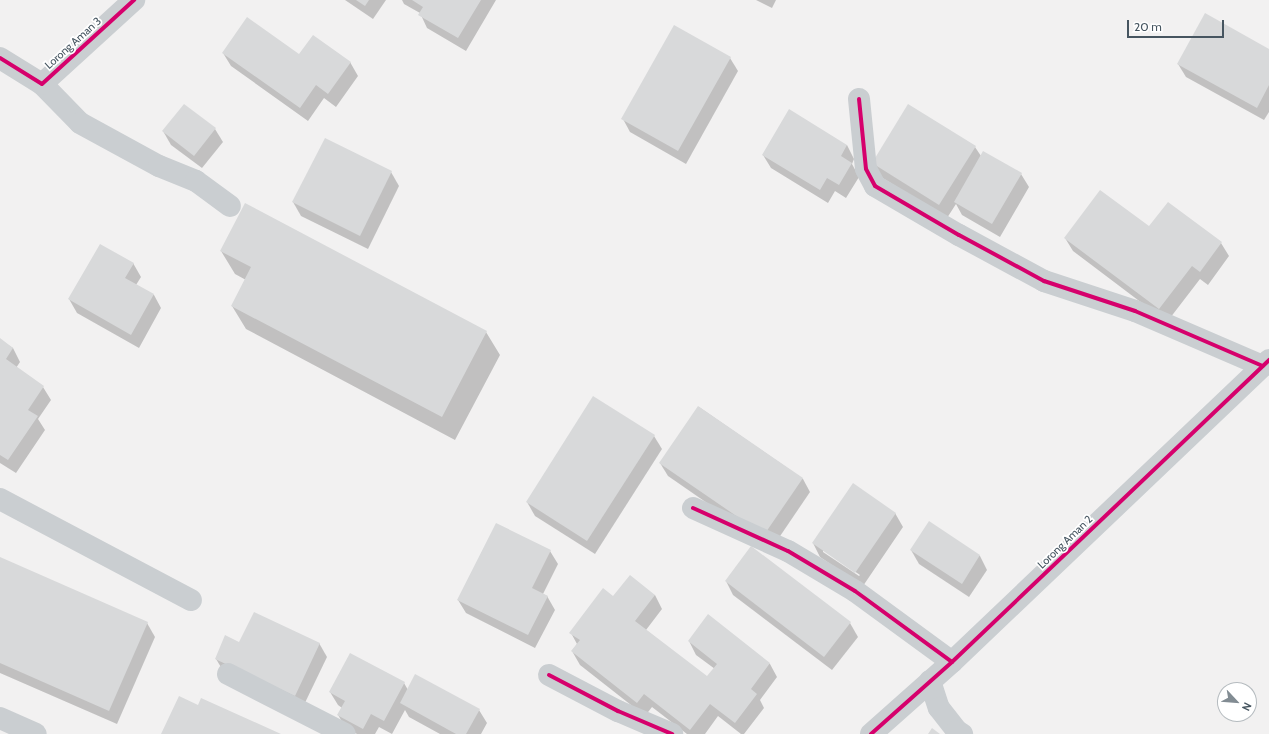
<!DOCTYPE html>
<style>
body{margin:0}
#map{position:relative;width:1269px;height:734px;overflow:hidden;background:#f2f1f1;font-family:Cabin,sans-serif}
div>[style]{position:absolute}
.shadow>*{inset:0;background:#0003}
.building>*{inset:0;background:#d8d9da}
.minor>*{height:22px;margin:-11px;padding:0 11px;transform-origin:11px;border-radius:11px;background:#caced1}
.cycleway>*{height:4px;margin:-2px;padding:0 2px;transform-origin:2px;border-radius:2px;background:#d6006c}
span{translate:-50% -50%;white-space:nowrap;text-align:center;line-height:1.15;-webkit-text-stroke:3.5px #fff;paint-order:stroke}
.street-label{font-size:11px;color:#465560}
.north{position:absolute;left:1217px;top:682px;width:40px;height:40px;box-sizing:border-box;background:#fff;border:1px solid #b5bbbf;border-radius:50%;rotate:116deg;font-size:11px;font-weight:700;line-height:16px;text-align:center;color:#465560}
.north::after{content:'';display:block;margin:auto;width:14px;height:18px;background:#828c93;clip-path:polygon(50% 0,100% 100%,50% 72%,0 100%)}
.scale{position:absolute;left:1127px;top:20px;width:97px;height:18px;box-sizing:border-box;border:2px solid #465560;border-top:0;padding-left:5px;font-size:12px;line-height:14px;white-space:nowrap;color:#465560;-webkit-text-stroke:3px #fff;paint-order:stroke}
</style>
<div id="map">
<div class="shadow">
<i style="clip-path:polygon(345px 0,386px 0,373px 19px)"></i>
<i style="clip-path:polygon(402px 0,496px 0,466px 51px,427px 28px,420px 13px,404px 4px)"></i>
<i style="clip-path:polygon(756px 0,776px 0,772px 8px)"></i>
<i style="clip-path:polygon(1269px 50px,1269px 112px,1264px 120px,1186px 77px,1178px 64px)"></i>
<i style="clip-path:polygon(223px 53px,300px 56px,350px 62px,358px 76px,336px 107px,324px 98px,308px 121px,231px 66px)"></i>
<i style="clip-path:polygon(730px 58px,738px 71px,686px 164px,630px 132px,623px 119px)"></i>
<i style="clip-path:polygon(215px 129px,223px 142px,202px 168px,171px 145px,163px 131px)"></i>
<i style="clip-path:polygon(847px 145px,854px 159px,852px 164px,859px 177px,846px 198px,835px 191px,828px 203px,771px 168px,763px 155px)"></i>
<i style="clip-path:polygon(975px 147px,981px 156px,1021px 174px,1029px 187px,1000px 237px,962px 215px,956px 204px,947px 218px,881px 177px,873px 163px)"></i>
<i style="clip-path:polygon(391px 172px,399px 186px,368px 249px,301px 216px,293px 202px)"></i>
<i style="clip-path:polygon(1150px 227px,1221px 243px,1229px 256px,1208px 285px,1200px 279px,1167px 322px,1073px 251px,1065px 238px)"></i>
<i style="clip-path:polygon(221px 251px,486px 332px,500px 355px,455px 440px,246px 329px,232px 306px,246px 280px,235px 274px)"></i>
<i style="clip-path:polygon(133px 263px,141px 277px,136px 285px,154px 295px,161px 308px,139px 348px,77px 313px,69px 299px)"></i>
<i style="clip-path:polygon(0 340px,13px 348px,20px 362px,16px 368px,43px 387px,51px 400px,38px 419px,45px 430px,16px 473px,0 463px)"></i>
<i style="clip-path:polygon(699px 407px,803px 479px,810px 492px,772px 548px,668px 476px,660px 463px)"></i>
<i style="clip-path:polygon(654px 436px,662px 449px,595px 554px,535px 516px,527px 502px)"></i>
<i style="clip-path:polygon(evenodd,895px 513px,903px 527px,863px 586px,820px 557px,813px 543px,895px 513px,823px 550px,860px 575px,859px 576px,823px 552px,823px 550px)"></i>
<i style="clip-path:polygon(929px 523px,980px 556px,987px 570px,969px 597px,919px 564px,911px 550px)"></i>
<i style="clip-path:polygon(751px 547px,850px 623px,858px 637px,832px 670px,733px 595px,726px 581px)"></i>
<i style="clip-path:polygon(550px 551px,558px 564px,543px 594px,547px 596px,555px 610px,535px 648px,466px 613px,458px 600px)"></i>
<i style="clip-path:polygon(0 558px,147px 623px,155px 637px,117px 724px,0 673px)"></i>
<i style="clip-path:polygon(655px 595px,662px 609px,646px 630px,707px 678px,715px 669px,696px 655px,689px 641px,708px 616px,770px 664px,777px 677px,760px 700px,764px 708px,744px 734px,741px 734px,718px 716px,705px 734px,687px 734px,652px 707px,645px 716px,580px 665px,572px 651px,577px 644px,571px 633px,613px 598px)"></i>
<i style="clip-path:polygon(240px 643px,319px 643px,327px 657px,302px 709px,224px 672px,216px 659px)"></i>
<i style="clip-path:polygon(404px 683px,408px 690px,479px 710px,487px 723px,481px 734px,440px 734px,409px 717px,405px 710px,392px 734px,379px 727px,375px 734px,357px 734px,346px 728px,338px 715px,342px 708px,338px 705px,330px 692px)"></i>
</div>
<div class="building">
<i style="clip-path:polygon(356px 0,369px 0,365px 6px)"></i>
<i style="clip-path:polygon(412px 0,481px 0,458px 38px,418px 15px,423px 7px)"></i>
<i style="clip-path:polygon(1205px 13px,1269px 49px,1269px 85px,1257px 108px,1177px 64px)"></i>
<i style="clip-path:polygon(247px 17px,299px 54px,313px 35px,351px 62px,328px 94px,316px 85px,300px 108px,222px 53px)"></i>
<i style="clip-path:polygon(674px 25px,731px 57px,678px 151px,621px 119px)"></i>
<i style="clip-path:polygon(184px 104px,216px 128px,194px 156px,162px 131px)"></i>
<i style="clip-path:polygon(908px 104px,976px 146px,939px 205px,872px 163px)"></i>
<i style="clip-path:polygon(789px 109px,847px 145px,841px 156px,852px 163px,839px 185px,827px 178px,820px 190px,762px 155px)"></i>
<i style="clip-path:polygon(325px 138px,392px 171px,360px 236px,292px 202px)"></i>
<i style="clip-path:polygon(983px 151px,1022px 173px,992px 224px,954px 202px)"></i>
<i style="clip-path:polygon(1100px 190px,1149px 226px,1168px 202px,1222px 242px,1200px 272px,1192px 266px,1159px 309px,1064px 238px)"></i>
<i style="clip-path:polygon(245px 203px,487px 331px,442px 417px,231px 306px,251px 267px,220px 251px)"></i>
<i style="clip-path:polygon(100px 244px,134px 263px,125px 278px,154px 294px,131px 335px,68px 299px)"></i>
<i style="clip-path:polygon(0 338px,13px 348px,6px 359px,44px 386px,28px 410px,38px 416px,8px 460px,0 455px)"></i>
<i style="clip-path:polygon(593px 396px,655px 435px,587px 541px,526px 502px)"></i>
<i style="clip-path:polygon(698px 406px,803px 478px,764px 535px,659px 463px)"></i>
<i style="clip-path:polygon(853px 483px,896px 513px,855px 573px,812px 543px)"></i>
<i style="clip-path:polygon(929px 521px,980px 555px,962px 584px,910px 550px)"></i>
<i style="clip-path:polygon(496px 523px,551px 550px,532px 588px,548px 596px,528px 635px,457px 600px)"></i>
<i style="clip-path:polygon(751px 546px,851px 622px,824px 657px,725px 581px)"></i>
<i style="clip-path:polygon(0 557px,148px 622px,109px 711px,0 663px)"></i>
<i style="clip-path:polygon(630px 575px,655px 595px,635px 621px,707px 676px,717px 664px,688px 641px,708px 614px,770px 663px,751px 689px,757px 694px,735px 723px,710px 704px,690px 730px,644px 694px,637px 703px,571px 651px,580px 640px,569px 633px,603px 588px,613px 596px)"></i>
<i style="clip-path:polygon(254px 612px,320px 643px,295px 696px,215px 659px,225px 635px,239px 642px)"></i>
<i style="clip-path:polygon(350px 653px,405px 682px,384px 721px,371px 714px,363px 729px,337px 715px,345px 701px,329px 692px)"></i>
<i style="clip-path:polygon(415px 674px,480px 709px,466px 734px,456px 734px,400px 703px)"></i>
<i style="clip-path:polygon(179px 696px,198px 705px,201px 698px,281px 734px,161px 734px)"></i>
<i style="clip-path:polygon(932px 728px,940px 734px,928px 734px)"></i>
</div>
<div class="minor">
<i style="left:0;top:58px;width:49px;rotate:31.8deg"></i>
<i style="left:42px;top:84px;width:54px;rotate:45.7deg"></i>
<i style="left:80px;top:123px;width:90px;rotate:28.6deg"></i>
<i style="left:159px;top:166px;width:40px;rotate:22deg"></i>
<i style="left:196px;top:181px;width:42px;rotate:36.3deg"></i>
<i style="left:42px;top:84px;width:125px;rotate:-42.4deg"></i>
<i style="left:859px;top:99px;width:70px;rotate:84.3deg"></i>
<i style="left:866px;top:169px;width:19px;rotate:62deg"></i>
<i style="left:875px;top:186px;width:97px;rotate:30.3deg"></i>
<i style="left:959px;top:235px;width:97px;rotate:28.4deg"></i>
<i style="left:1044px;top:281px;width:96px;rotate:18.2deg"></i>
<i style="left:1135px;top:311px;width:139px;rotate:23.3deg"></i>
<i style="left:0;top:499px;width:216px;rotate:27.9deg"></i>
<i style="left:693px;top:508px;width:104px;rotate:24.4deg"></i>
<i style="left:788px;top:551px;width:78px;rotate:30.8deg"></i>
<i style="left:855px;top:591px;width:120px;rotate:36.2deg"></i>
<i style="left:228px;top:674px;width:131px;rotate:27.1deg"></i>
<i style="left:549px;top:675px;width:78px;rotate:27.6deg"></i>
<i style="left:618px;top:711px;width:59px;rotate:23.1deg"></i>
<i style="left:930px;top:681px;width:28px;rotate:72deg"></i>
<i style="left:939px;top:708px;width:29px;rotate:52deg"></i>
<i style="left:957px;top:731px;width:6px;rotate:31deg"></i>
<i style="left:0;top:718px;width:39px;rotate:24deg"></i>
<i style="left:871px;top:734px;width:108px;rotate:-41.6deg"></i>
<i style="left:952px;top:662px;width:438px;rotate:-43.6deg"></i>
</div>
<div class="cycleway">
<i style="left:0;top:58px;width:49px;rotate:31.8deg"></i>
<i style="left:42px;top:84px;width:125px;rotate:-42.4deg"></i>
<i style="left:859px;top:99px;width:70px;rotate:84.3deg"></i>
<i style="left:866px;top:169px;width:19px;rotate:62deg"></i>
<i style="left:875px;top:186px;width:97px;rotate:30.3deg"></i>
<i style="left:959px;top:235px;width:97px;rotate:28.4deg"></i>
<i style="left:1044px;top:281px;width:96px;rotate:18.2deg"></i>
<i style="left:1135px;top:311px;width:139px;rotate:23.3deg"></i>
<i style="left:693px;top:508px;width:104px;rotate:24.4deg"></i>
<i style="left:788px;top:551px;width:78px;rotate:30.8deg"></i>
<i style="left:855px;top:591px;width:120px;rotate:36.2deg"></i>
<i style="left:549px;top:675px;width:78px;rotate:27.6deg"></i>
<i style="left:618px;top:711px;width:59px;rotate:23.1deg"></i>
<i style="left:871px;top:734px;width:108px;rotate:-41.6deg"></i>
<i style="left:952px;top:662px;width:438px;rotate:-43.6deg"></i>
</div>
<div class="street-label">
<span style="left:73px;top:43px;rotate:-42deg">Lorong Aman 3</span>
<span style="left:1065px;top:542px;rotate:-44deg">Lorong Aman 2</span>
</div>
<div class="north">N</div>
<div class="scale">20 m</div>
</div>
